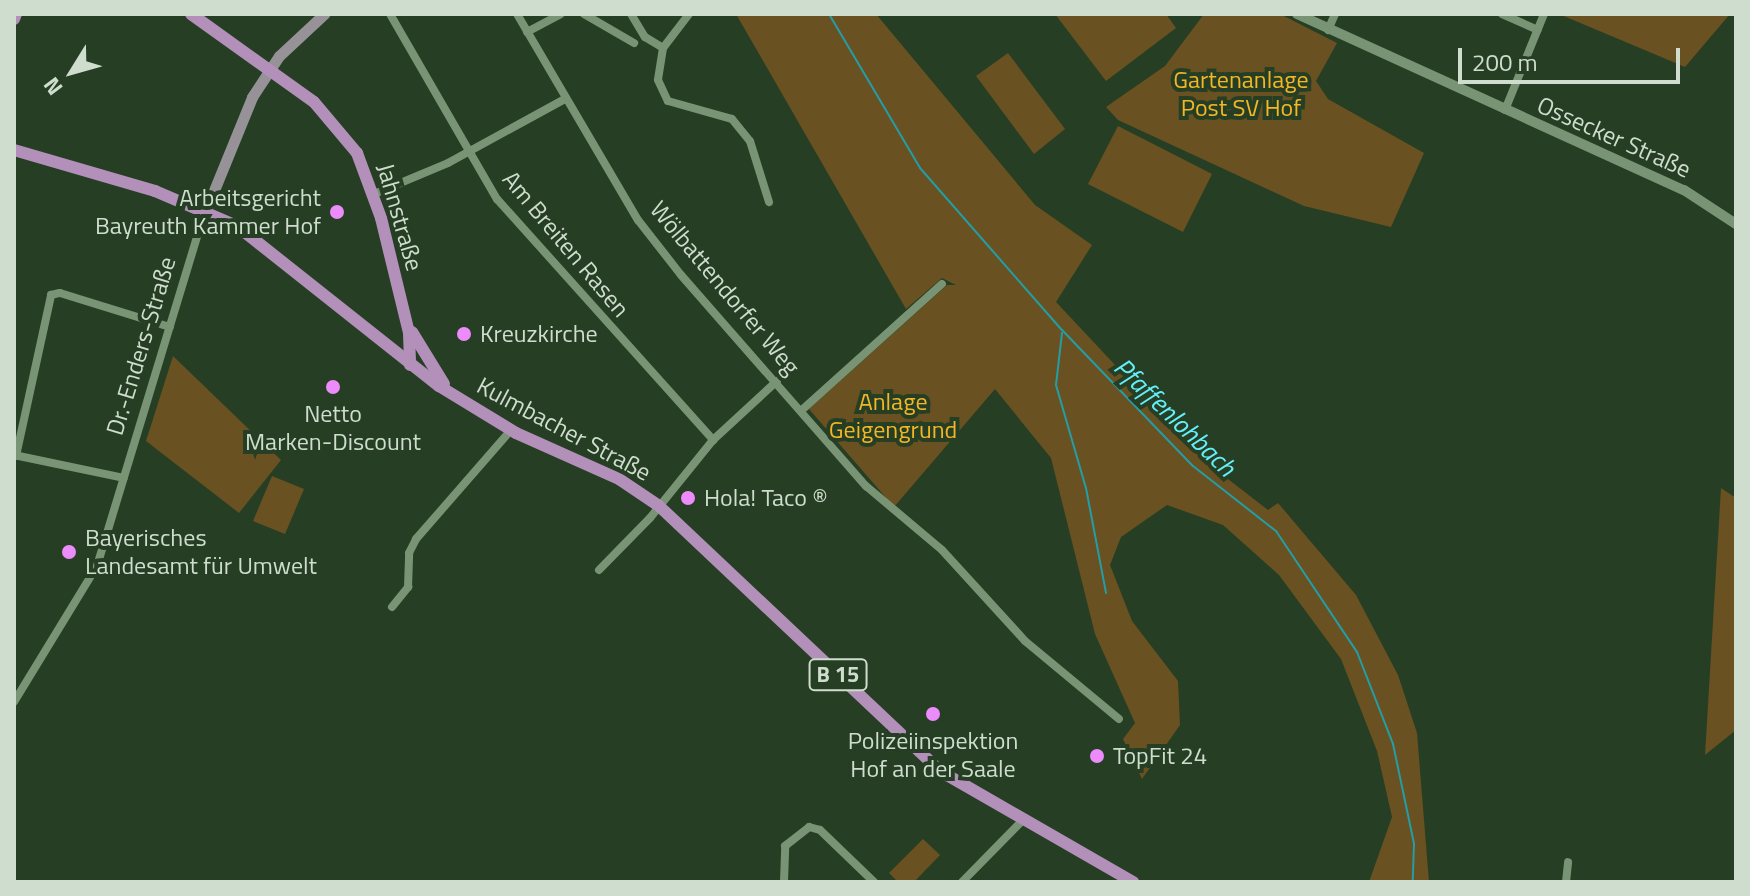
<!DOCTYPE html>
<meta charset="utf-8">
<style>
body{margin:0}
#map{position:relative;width:1750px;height:896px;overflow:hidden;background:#263f24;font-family:"Titillium Web",sans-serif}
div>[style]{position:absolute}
.green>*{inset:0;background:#695121}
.stream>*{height:2px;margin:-1px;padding:0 1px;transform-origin:1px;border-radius:1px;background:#239ea7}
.minor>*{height:8px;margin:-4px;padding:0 4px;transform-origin:4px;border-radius:4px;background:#789475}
.tertiary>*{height:10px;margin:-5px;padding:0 5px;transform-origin:5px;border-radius:5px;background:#789475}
.secondary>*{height:11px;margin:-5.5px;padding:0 5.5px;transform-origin:5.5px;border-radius:5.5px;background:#969297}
.primary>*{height:12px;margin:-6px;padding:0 6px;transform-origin:6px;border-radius:6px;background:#b390b9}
.dots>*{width:22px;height:22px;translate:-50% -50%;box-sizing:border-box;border:4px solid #263f24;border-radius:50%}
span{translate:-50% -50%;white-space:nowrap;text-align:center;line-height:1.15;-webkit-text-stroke:8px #263f24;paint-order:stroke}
.shield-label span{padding:2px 6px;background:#263f24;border:2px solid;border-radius:6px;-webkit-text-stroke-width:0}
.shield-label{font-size:22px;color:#ceddcd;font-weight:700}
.park-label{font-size:24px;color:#f4b625}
.street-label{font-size:24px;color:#ceddcd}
.poi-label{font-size:24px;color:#ceddcd}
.right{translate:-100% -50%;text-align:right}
.left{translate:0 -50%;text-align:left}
.water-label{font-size:26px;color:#65effa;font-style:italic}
.frame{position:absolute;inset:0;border:16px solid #ceddcd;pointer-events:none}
.north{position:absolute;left:32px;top:32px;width:80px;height:80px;-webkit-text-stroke:6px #263f24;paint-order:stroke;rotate:233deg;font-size:22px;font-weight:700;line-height:32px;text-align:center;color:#ceddcd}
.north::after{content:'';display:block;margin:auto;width:28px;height:36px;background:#ceddcd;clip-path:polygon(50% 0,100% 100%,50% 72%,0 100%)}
.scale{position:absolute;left:1458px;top:48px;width:222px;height:36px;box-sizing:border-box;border:4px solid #ceddcd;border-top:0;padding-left:10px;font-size:24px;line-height:28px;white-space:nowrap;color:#ceddcd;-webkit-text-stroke:6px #263f24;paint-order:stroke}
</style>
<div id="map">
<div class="green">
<i style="clip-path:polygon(736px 14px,876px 14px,1035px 205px,1092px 245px,1056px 302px,1206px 462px,1268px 510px,1278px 503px,1356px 595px,1398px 675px,1417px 733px,1429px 882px,1369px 882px,1392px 817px,1377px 751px,1341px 659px,1279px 575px,1223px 525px,1167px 505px,1121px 537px,1110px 565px,1132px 621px,1178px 681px,1180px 725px,1142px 779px,1123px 739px,1135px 723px,1095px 634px,1051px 458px,995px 389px,894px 507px,809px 409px,947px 285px,956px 285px,942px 278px,906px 309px)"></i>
<i style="clip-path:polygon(1055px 14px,1166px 14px,1176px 28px,1106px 81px)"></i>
<i style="clip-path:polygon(1204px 14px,1280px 14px,1337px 43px,1316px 81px,1328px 99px,1424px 153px,1391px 227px,1304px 206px,1118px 120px,1106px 107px,1165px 66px)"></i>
<i style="clip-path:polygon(1559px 14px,1730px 14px,1685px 67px)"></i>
<i style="clip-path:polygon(1008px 53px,1065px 129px,1034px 154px,976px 76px)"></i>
<i style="clip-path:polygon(1118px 126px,1212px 174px,1183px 232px,1088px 184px)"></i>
<i style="clip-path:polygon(173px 356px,281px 460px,239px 513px,146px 441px)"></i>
<i style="clip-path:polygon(272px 476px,304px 489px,285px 534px,253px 521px)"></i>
<i style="clip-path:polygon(1721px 488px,1736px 498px,1736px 730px,1705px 755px)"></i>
<i style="clip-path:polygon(923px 839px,940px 855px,914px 882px,898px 882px,889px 873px)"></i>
</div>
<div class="stream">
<i style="left:829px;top:14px;width:179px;rotate:59.4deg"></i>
<i style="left:920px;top:168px;width:215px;rotate:48.8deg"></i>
<i style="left:1062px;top:330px;width:189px;rotate:46.1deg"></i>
<i style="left:1193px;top:466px;width:105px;rotate:38.1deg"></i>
<i style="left:1276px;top:531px;width:146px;rotate:56.2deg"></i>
<i style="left:1357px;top:652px;width:99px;rotate:68.6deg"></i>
<i style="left:1393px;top:744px;width:102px;rotate:78.1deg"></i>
<i style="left:1414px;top:844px;width:38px;rotate:92deg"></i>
<i style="left:1062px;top:333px;width:52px;rotate:96.6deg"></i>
<i style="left:1056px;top:385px;width:107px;rotate:73.8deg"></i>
<i style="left:1086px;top:488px;width:107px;rotate:79.2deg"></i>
</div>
<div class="minor">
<i style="left:390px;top:14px;width:214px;rotate:60deg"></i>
<i style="left:497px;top:199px;width:324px;rotate:48.1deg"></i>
<i style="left:517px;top:14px;width:239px;rotate:59.6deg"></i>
<i style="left:638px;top:220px;width:70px;rotate:52deg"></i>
<i style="left:681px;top:275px;width:281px;rotate:48.8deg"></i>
<i style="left:866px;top:486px;width:99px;rotate:40.1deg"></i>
<i style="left:942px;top:550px;width:123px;rotate:47.6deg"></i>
<i style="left:1025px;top:641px;width:122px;rotate:39.7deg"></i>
<i style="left:584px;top:14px;width:58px;rotate:30.1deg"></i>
<i style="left:631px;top:14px;width:27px;rotate:59deg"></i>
<i style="left:645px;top:37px;width:21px;rotate:31deg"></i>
<i style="left:663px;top:48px;width:43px;rotate:-52.6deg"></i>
<i style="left:1502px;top:14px;width:39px;rotate:24deg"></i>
<i style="left:1328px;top:30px;width:17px;rotate:-66deg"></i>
<i style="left:527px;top:32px;width:38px;rotate:-28deg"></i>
<i style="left:663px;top:48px;width:32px;rotate:99deg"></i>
<i style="left:658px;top:80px;width:23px;rotate:65deg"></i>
<i style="left:668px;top:101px;width:66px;rotate:15.7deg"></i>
<i style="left:732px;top:119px;width:28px;rotate:51deg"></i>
<i style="left:750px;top:141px;width:64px;rotate:72.7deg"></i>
<i style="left:1505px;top:110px;width:104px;rotate:-67.9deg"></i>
<i style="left:374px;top:194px;width:80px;rotate:-22.7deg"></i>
<i style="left:448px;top:163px;width:133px;rotate:-28.7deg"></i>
<i style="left:803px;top:409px;width:187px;rotate:-42deg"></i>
<i style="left:14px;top:455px;width:112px;rotate:11.8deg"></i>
<i style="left:16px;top:456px;width:165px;rotate:-77.7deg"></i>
<i style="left:51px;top:295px;width:9px;rotate:-13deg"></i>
<i style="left:60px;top:293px;width:115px;rotate:17.2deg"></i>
<i style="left:599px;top:570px;width:73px;rotate:-45.6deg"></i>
<i style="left:650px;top:518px;width:100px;rotate:-51.1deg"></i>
<i style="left:713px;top:440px;width:87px;rotate:-42.7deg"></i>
<i style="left:392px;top:607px;width:26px;rotate:-51deg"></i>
<i style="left:408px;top:587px;width:34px;rotate:-88deg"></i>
<i style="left:409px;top:553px;width:16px;rotate:-63deg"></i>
<i style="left:416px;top:539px;width:145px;rotate:-48.9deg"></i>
<i style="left:14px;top:702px;width:159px;rotate:-58.6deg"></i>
<i style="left:97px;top:566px;width:372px;rotate:-73.1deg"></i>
<i style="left:784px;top:882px;width:36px;rotate:-88deg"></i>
<i style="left:785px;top:846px;width:31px;rotate:-38deg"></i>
<i style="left:809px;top:827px;width:11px;rotate:15deg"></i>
<i style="left:820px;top:830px;width:75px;rotate:43.9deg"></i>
<i style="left:962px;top:882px;width:84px;rotate:-45.5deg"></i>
<i style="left:1566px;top:882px;width:20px;rotate:-84deg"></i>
</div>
<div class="tertiary">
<i style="left:1297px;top:14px;width:425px;rotate:24.5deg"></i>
<i style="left:1684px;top:190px;width:62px;rotate:33.2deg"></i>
</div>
<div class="secondary">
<i style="left:206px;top:210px;width:122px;rotate:-67.8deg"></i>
<i style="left:252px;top:97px;width:49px;rotate:-56.6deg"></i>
<i style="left:279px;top:56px;width:62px;rotate:-43deg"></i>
</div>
<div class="primary">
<i style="left:191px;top:14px;width:151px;rotate:35.6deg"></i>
<i style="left:314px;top:102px;width:67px;rotate:49.9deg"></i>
<i style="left:357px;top:153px;width:69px;rotate:69.7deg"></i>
<i style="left:381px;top:218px;width:118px;rotate:76.3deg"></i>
<i style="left:409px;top:333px;width:32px;rotate:88deg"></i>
<i style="left:14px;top:19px;width:5px;rotate:-68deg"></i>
<i style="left:14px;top:150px;width:147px;rotate:16.2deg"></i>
<i style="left:155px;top:191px;width:89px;rotate:23.1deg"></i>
<i style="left:237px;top:226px;width:258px;rotate:38.4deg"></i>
<i style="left:439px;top:386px;width:90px;rotate:31.4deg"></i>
<i style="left:516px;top:433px;width:113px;rotate:24.1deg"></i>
<i style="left:619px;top:479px;width:48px;rotate:34deg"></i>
<i style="left:659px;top:506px;width:386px;rotate:43.3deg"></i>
<i style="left:940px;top:771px;width:223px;rotate:29.9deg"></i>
<i style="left:412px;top:332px;width:61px;rotate:58.4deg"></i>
</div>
<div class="dots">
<i style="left:337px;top:212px;background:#ec8cfa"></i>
<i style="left:464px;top:334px;background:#ec8cfa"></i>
<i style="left:333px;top:387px;background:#ec8cfa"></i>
<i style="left:688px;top:498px;background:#ec8cfa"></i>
<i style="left:69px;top:552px;background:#ec8cfa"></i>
<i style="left:933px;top:714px;background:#ec8cfa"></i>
<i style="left:1097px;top:756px;background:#ec8cfa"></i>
</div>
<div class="shield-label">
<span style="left:838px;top:675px">B 15</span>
</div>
<div class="park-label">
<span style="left:1241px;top:94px">Gartenanlage<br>Post SV Hof</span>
<span style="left:893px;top:416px">Anlage<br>Geigengrund</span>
</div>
<div class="street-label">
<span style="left:1614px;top:137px;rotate:24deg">Ossecker Straße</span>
<span style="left:400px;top:217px;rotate:74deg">Jahnstraße</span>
<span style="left:566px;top:244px;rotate:50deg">Am Breiten Rasen</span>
<span style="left:725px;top:288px;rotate:50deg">Wölbattendorfer Weg</span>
<span style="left:141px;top:346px;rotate:-73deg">Dr.-Enders-Straße</span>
<span style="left:564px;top:429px;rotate:28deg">Kulmbacher Straße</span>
</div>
<div class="poi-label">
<span class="right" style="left:321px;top:212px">Arbeitsgericht<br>Bayreuth Kammer Hof</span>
<span class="left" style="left:480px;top:334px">Kreuzkirche</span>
<span style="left:333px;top:428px">Netto<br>Marken-Discount</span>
<span class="left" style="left:704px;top:498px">Hola! Taco ®</span>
<span class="left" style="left:85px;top:552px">Bayerisches<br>Landesamt für Umwelt</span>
<span style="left:933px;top:755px">Polizeiinspektion<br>Hof an der Saale</span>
<span class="left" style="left:1113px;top:756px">TopFit 24</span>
</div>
<div class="water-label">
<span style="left:1175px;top:417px;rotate:44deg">Pfaffenlohbach</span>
</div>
<div class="frame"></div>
<div class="north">N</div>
<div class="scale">200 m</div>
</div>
